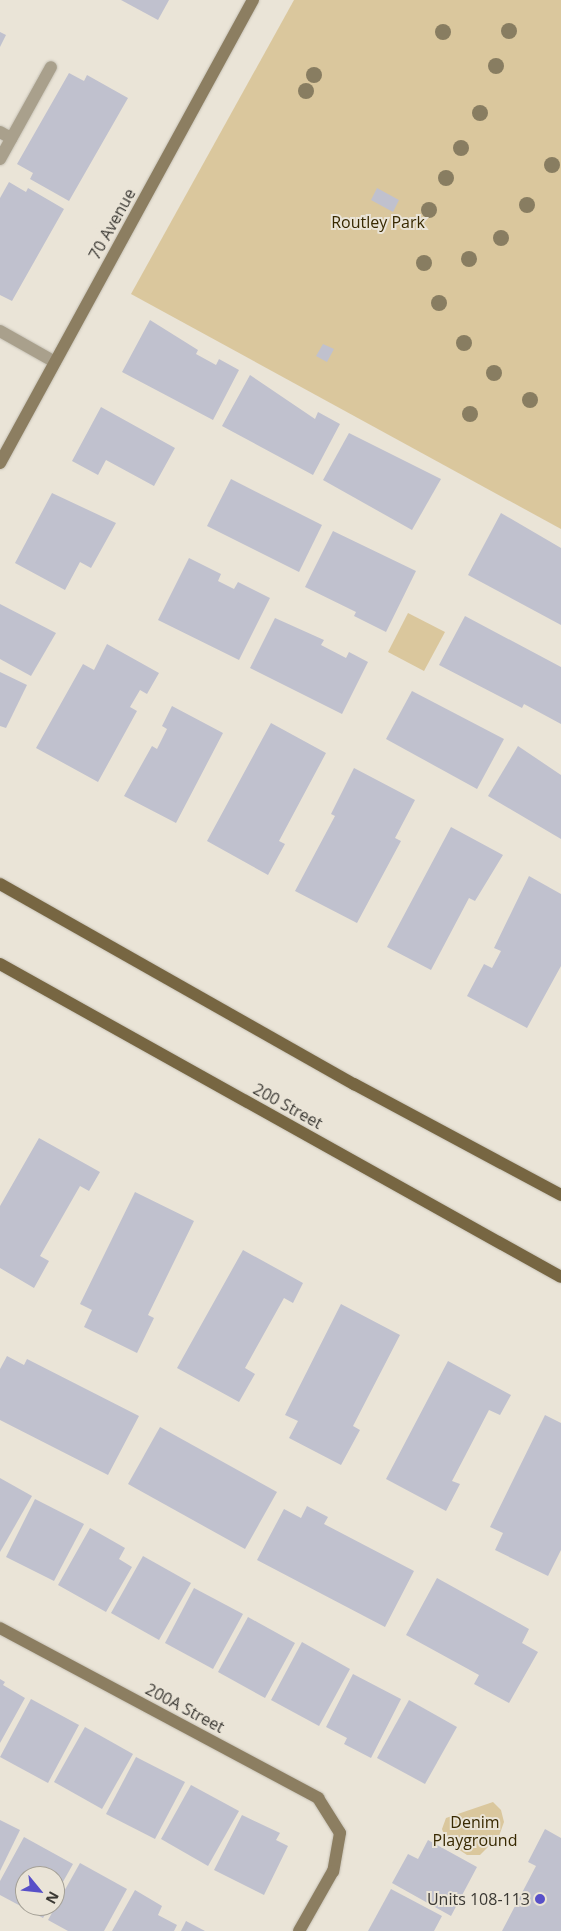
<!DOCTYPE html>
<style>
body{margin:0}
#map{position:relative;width:561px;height:1931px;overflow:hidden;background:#eae4d7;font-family:"Open Sans",sans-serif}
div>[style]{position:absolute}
.green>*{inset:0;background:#dac79d}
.building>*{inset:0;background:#c0c1ce}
.roads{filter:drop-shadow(0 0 1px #c7c2b6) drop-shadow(0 0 1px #c7c2b6)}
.lane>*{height:12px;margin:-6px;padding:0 6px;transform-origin:6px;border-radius:6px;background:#a9a08c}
.secondary>*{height:12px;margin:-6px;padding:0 6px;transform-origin:6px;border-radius:6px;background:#8c7e61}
.primary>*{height:12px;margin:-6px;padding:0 6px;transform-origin:6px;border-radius:6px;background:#776642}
.trees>*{width:16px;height:16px;margin:-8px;border-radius:50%;background:#887d61}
.dots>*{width:14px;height:14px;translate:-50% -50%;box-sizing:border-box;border:2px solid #eae4d7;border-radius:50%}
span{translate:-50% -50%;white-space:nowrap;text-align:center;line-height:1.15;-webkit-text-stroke:4px #eae4d7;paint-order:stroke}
.park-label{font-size:16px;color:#382901}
.street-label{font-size:16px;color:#3b3934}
.poi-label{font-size:16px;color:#3b3934}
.right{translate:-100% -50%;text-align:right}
.north{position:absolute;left:15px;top:1866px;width:50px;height:50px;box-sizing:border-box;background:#eae4d7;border:1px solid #a4a096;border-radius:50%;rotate:118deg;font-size:14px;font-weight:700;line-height:20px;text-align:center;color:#3b3934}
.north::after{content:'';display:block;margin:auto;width:18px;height:22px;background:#5850c8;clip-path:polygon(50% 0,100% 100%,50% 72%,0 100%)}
</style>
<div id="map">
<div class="green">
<i style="clip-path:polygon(294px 0,561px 0,561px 529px,131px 294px)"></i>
<i style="clip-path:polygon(408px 613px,445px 632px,424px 671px,388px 652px)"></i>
<i style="clip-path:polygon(493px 1802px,501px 1810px,504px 1822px,499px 1836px,480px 1855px,467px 1855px,446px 1841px,442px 1829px,446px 1818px)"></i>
</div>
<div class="building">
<i style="clip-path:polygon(121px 0,169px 0,158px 20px)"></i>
<i style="clip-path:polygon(0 32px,6px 35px,0 47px)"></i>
<i style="clip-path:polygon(69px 73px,84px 81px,87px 75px,128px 98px,69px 201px,30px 179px,33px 173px,17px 164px)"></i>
<i style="clip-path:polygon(9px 182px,26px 192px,28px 188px,64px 209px,12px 301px,0 295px,0 198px)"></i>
<i style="clip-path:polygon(377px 188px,399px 200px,393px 212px,371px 200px)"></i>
<i style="clip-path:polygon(150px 320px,198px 350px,196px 354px,216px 365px,219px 359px,239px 370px,213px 420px,122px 372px)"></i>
<i style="clip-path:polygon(323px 344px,334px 349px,327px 362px,316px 356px)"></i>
<i style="clip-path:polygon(250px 375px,315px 419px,318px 412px,340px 424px,313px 475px,222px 426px)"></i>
<i style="clip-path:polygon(101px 407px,175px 448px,154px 486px,106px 460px,98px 475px,72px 461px)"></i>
<i style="clip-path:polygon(349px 433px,441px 479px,412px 530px,323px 480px)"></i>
<i style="clip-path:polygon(231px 479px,322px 525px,299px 572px,207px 526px)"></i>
<i style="clip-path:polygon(52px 493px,116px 523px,91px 568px,80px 562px,65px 590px,15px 563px)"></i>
<i style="clip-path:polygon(501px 513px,561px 548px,561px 625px,468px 575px)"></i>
<i style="clip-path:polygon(333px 531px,416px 571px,386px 632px,354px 616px,356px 612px,305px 587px)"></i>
<i style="clip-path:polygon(189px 558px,221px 574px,218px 581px,234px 589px,238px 582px,270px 598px,239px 660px,158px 620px)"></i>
<i style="clip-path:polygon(0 604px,56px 633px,31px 676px,0 659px)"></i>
<i style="clip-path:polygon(465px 616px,561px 667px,561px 724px,524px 704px,522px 708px,439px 665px)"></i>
<i style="clip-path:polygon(275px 618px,324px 640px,321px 645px,346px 658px,349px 652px,368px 662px,342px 714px,250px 668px)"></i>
<i style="clip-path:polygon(107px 644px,159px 673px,147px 694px,140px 690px,130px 707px,137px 711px,98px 782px,36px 748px,83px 664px,94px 670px)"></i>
<i style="clip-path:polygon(0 672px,27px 685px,6px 728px,0 726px)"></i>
<i style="clip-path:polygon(412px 691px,504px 739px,477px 789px,386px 739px)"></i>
<i style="clip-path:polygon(172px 706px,223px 733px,176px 823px,124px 796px,152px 746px,157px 749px,167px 729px,162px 726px)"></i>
<i style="clip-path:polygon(271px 723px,326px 753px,279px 841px,285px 844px,268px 875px,207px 841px)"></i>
<i style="clip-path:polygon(518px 746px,561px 775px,561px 839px,488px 796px)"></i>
<i style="clip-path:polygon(354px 768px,415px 800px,395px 838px,401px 841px,357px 923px,295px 891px,335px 816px,331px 814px)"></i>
<i style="clip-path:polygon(451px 827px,503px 855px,475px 901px,469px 898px,431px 970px,387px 947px)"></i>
<i style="clip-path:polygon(529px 876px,561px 894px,561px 966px,527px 1028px,467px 996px,484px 964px,492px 968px,501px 951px,494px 948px)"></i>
<i style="clip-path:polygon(39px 1138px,100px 1172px,89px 1191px,80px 1186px,40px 1256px,49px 1261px,34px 1288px,0 1268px,0 1206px)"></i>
<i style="clip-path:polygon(135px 1192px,194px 1221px,148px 1315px,154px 1318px,137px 1353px,84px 1327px,92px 1310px,80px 1304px)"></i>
<i style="clip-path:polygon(243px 1250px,303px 1283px,293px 1303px,284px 1298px,245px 1368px,255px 1374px,239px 1402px,177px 1368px)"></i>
<i style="clip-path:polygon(341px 1304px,400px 1335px,353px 1426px,360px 1430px,341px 1465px,289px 1438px,298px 1421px,285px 1415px)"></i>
<i style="clip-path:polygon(7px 1356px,24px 1365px,27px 1359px,139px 1416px,108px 1475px,0 1420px,0 1369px)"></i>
<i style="clip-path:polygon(448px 1361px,511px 1395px,500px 1415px,489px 1410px,452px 1481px,460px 1484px,446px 1511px,386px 1479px)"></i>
<i style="clip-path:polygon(545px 1415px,561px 1423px,561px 1550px,548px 1576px,495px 1550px,503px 1533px,490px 1527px)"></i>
<i style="clip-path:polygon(160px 1427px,277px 1492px,245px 1549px,128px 1484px)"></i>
<i style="clip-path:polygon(0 1478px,32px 1496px,0 1552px)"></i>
<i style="clip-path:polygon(35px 1499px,84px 1524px,54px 1581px,6px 1557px)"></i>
<i style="clip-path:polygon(307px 1506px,328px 1517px,324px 1524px,414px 1571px,385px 1627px,257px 1560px,284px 1509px,301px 1518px)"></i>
<i style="clip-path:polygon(90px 1528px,125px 1548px,119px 1559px,132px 1567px,106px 1612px,58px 1585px)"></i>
<i style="clip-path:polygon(143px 1556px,191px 1583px,159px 1640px,111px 1613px)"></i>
<i style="clip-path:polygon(437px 1578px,529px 1629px,522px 1643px,538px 1652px,509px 1703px,474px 1684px,479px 1675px,406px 1635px)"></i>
<i style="clip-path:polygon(194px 1588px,243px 1614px,213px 1669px,165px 1643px)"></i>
<i style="clip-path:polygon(248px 1617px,295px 1643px,265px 1698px,218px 1672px)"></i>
<i style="clip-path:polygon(302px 1642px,350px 1669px,319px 1726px,271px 1700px)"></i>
<i style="clip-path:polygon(353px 1674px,401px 1699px,371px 1758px,344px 1744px,347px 1738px,326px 1727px)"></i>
<i style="clip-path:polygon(0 1679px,5px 1682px,3px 1685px,25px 1698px,0 1743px)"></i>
<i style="clip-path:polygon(31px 1699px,79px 1725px,48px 1783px,0 1757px)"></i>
<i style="clip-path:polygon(409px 1700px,457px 1727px,425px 1784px,377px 1758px)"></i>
<i style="clip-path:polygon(85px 1727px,133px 1754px,102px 1809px,54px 1782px)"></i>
<i style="clip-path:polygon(136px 1757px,185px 1782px,155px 1839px,106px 1814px)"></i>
<i style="clip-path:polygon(191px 1785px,239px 1811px,208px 1866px,161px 1839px)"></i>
<i style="clip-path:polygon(242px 1815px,280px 1833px,276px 1840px,288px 1846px,264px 1895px,214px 1870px)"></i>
<i style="clip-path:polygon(0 1820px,20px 1830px,0 1871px)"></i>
<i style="clip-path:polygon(545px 1829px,561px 1838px,561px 1931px,502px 1931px,536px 1866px,528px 1862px)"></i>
<i style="clip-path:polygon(24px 1837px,73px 1864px,55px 1896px,55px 1876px,25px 1876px,25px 1906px,50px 1906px,43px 1918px,0 1895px,0 1881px)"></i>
<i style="clip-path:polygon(428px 1840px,477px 1867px,451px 1916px,392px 1883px,408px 1854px,418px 1859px)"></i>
<i style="clip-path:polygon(80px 1863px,127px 1889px,104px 1931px,68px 1931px,48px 1920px)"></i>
<i style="clip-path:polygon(391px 1889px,442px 1916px,434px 1931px,368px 1931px)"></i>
<i style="clip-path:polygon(135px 1890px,162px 1906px,158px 1915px,177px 1925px,174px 1931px,112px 1931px)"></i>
<i style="clip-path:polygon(186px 1921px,205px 1931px,181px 1931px)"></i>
</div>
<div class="roads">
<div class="lane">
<i style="left:0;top:132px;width:13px;rotate:29deg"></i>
<i style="left:0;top:159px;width:105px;rotate:-61deg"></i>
<i style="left:0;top:331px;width:63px;rotate:29.4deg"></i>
</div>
<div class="secondary">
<i style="left:0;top:463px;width:528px;rotate:-61.35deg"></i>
<i style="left:0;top:1628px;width:361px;rotate:28.1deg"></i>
<i style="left:318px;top:1798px;width:41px;rotate:57.8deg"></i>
<i style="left:340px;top:1833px;width:39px;rotate:100deg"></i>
<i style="left:333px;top:1871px;width:69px;rotate:119.5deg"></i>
</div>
<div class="primary">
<i style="left:0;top:884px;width:407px;rotate:29.5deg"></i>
<i style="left:354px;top:1084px;width:235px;rotate:28.2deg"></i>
<i style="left:0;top:964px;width:642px;rotate:29.16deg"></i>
</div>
</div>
<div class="trees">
<i style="left:509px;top:31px"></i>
<i style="left:443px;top:32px"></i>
<i style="left:496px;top:66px"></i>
<i style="left:314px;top:75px"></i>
<i style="left:306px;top:91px"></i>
<i style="left:480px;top:113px"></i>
<i style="left:461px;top:148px"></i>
<i style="left:552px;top:165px"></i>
<i style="left:446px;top:178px"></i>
<i style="left:527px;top:205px"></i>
<i style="left:429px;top:210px"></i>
<i style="left:501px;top:238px"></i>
<i style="left:469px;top:259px"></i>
<i style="left:424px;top:263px"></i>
<i style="left:439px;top:303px"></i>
<i style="left:464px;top:343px"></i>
<i style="left:494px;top:373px"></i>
<i style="left:530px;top:400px"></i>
<i style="left:470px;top:414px"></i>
</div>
<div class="dots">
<i style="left:540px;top:1899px;background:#5850c8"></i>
</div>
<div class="park-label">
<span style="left:378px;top:222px">Routley Park</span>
<span style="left:475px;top:1831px">Denim<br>Playground</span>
</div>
<div class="street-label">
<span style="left:112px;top:224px;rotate:-61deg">70 Avenue</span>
<span style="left:288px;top:1106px;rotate:29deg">200 Street</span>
<span style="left:185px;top:1708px;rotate:28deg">200A Street</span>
</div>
<div class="poi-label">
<span class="right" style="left:530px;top:1899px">Units 108-113</span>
</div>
<div class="north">N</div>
</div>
